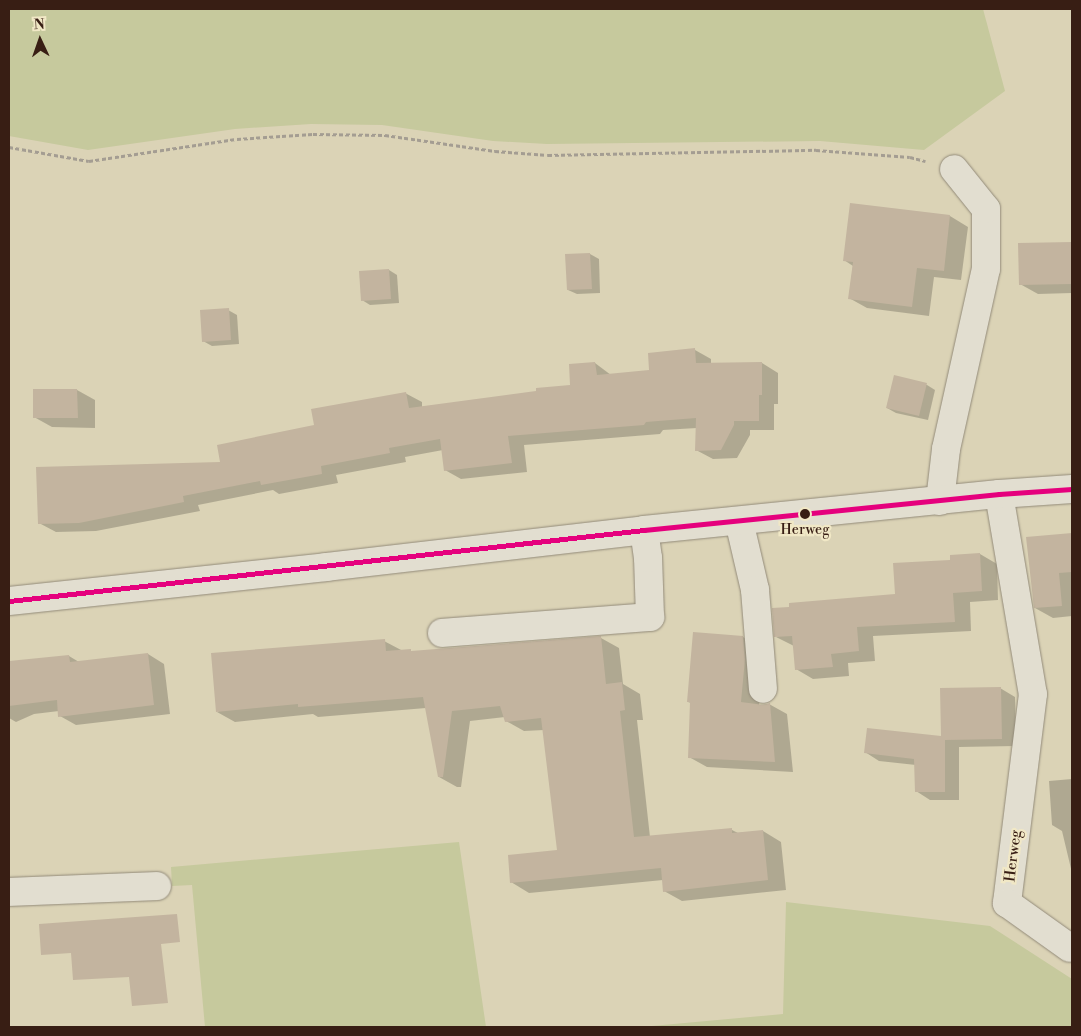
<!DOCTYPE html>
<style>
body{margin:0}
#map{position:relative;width:1081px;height:1036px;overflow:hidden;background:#dbd3b6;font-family:"Libre Bodoni",serif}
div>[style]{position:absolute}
.green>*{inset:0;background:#c6c99d}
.shadow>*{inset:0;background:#0003}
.building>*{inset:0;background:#c3b49f}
.path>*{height:3px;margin-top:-1.5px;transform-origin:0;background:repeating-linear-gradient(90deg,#a49d92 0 4px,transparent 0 6.5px)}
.roads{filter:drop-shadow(0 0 1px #928a79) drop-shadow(0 0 1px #928a79)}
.minor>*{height:28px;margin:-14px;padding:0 14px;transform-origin:14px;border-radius:14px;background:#e2ded0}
.bus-1>*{height:5px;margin:-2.5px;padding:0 2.5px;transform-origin:2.5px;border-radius:2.5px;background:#e5007d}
.dots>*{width:14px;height:14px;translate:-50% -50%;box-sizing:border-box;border:2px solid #f1e8c6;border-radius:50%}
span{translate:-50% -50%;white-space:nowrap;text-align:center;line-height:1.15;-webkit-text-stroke:4.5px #f1e8c6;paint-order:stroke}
.bus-label{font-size:14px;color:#381e14}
.street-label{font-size:15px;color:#381e14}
.frame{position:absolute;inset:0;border:10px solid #381e14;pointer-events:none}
.north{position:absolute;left:15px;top:15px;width:50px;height:50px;-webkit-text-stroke:4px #f1e8c6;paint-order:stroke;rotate:357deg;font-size:14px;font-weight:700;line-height:20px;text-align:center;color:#381e14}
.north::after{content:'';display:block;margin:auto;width:18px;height:22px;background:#381e14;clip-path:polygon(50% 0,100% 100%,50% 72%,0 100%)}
</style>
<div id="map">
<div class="green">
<i style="clip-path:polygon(9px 9px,983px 9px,1005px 91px,924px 150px,820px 141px,547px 144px,493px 141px,382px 125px,311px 124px,235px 129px,88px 150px,9px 136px)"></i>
<i style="clip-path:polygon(459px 842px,486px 1027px,205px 1027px,192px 885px,172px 886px,171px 867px)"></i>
<i style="clip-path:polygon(786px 902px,990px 926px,1072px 979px,1072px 1027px,641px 1027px,783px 1014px)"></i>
</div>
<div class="shadow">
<i style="clip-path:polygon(851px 204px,950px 216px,968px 227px,961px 280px,934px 277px,929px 316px,867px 308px,849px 298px,853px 266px,844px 260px)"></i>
<i style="clip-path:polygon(1019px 244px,1072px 244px,1072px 293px,1038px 294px,1020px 284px)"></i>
<i style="clip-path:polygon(590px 254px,599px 259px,600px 293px,577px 294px,568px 290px)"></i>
<i style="clip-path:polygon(389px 270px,397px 275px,399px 303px,370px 305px,362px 300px)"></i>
<i style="clip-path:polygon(228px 310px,237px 315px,239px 344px,212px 346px,203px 341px)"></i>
<i style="clip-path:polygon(695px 350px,711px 359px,711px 364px,762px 363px,778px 373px,778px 404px,774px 404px,774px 430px,750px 430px,750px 435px,737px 458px,713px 459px,696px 450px,697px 428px,663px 430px,660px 434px,524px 445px,527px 472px,461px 479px,445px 470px,443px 450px,405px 457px,406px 462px,336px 475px,338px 483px,279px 494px,273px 490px,198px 505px,200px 511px,96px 531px,56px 532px,39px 523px,221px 463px,405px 393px,422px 402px,422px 407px,537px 392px,572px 386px,595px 363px,611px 375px,651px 371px)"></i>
<i style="clip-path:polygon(895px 377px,927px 385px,935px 390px,928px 420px,896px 413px,887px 408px)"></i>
<i style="clip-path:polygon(77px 390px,95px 400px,95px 428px,52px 427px,34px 417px)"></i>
<i style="clip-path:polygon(1072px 535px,1072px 616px,1053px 618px,1035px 608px,1027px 538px)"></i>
<i style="clip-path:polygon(980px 554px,997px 564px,998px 600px,970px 602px,971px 631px,873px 636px,875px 661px,848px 663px,849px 676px,813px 679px,796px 669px,794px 646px,776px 637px,896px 595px,952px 561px)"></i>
<i style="clip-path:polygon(743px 637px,760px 647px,762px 670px,759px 705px,769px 704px,787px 714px,793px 772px,707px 767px,689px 757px,691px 703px,688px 702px)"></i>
<i style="clip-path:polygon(601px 638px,619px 648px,623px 684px,640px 694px,643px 720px,637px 720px,650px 837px,732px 830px,738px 833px,763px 831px,781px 842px,786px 890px,682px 901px,664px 891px,663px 880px,529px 893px,511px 882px,558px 851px,544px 730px,524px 731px,506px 721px,505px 717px,470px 721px,461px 787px,457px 787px,439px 777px,426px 708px,318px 717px,313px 714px,235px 722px,217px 712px,384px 641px,403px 651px,414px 652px)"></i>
<i style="clip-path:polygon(148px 654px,164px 664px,170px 714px,76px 725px,60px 716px,59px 711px,34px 714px,16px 722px,9px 718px,9px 663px,69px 656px,79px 662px)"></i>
<i style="clip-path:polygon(1000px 688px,1015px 697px,1016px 746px,959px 747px,959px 800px,930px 800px,916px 791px,916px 765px,879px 761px,865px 752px,942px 738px)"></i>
<i style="clip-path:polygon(1072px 779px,1072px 873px,1062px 831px,1052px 825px,1049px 781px)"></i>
</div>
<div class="building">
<i style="clip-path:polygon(850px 203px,950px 215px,944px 271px,917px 268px,912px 307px,848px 299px,853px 262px,843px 261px)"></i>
<i style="clip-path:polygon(1072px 242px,1072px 284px,1019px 285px,1018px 243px)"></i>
<i style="clip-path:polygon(590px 253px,592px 289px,567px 290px,565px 254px)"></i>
<i style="clip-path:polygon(389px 269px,391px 299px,361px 301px,359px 271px)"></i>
<i style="clip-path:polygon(229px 308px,231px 340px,202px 342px,200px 310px)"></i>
<i style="clip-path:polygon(695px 348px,696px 363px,762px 362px,762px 395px,759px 395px,759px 421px,734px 421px,734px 425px,721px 450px,695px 451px,696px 418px,646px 422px,644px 425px,508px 436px,512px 463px,444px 471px,440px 439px,389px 448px,390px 453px,321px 466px,322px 474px,261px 485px,260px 481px,183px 496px,184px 502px,79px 523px,38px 524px,36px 467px,220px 462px,217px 445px,314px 425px,311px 409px,406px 392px,409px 408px,536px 391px,536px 388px,570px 385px,569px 364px,595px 362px,597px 375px,649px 370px,648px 353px)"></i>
<i style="clip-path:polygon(894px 375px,927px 383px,919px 416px,886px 408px)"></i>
<i style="clip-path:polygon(33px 389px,77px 389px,78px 418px,33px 418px)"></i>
<i style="clip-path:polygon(1072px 533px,1072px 572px,1059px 573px,1062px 606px,1034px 608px,1026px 537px)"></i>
<i style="clip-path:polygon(980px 553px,982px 591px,953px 593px,955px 622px,857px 627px,859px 651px,831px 654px,833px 667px,795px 670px,792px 636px,774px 637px,772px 608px,789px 607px,789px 603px,895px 594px,893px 563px,950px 560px,950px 555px)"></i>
<i style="clip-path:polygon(693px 632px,743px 636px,745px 659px,741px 702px,764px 705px,770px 703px,775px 762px,688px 758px,690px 702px,687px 702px)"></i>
<i style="clip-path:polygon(601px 636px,606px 684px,622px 682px,625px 710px,620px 711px,634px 837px,732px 828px,732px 833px,763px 830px,768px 880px,663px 892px,661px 868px,510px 883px,508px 855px,557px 850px,541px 718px,505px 722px,500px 706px,452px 711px,443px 777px,438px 777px,423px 697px,298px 707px,298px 704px,216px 712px,211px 653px,385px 639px,386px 651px,411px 649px,411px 651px)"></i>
<i style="clip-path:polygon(148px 653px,154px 705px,58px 717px,57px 700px,9px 706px,9px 661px,69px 655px,70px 662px)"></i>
<i style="clip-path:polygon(1001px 687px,1002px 739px,945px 740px,945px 792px,915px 792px,914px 759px,864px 753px,867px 728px,941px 736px,940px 688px)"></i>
<i style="clip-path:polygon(177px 914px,180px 942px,161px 944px,168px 1003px,132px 1006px,129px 977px,73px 980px,71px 953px,41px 955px,39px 924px)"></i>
</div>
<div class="path">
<i style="left:9px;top:147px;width:81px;rotate:9.9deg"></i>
<i style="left:89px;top:161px;width:150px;rotate:-8.5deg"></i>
<i style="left:237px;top:139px;width:76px;rotate:-3.8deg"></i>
<i style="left:313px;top:134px;width:72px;rotate:0.8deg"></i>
<i style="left:385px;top:135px;width:111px;rotate:8.3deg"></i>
<i style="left:495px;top:151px;width:53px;rotate:4.3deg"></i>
<i style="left:548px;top:155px;width:268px;rotate:-1.1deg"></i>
<i style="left:816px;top:150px;width:94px;rotate:4.3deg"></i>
<i style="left:910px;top:157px;width:16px;rotate:15deg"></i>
</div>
<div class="roads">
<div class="minor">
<i style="left:999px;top:494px;width:203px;rotate:80.4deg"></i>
<i style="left:1033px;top:694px;width:211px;rotate:97.1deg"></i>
<i style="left:1007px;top:903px;width:77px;rotate:35.5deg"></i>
<i style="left:940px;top:501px;width:52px;rotate:-83.4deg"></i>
<i style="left:946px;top:449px;width:184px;rotate:-77.5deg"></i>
<i style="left:986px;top:269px;width:60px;rotate:-90deg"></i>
<i style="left:986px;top:209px;width:51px;rotate:-128.7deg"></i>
<i style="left:739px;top:521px;width:71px;rotate:76.9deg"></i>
<i style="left:755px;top:590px;width:99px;rotate:85.4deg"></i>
<i style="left:9px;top:601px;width:319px;rotate:-6.1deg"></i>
<i style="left:326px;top:567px;width:320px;rotate:-6.6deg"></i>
<i style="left:644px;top:530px;width:357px;rotate:-5.8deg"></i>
<i style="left:999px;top:494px;width:73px;rotate:-3.9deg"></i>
<i style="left:442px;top:633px;width:209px;rotate:-4.4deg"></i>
<i style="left:650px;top:617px;width:59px;rotate:-91.9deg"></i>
<i style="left:648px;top:558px;width:28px;rotate:-98deg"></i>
<i style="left:9px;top:892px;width:148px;rotate:-2.3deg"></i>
</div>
</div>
<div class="bus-1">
<i style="left:9px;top:601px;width:639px;rotate:-6.38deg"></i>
<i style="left:644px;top:530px;width:357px;rotate:-5.8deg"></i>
<i style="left:999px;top:494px;width:73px;rotate:-3.9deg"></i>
</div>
<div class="dots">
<i style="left:805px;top:514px;background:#381e14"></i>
</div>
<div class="bus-label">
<span style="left:805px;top:530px">Herweg</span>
</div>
<div class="street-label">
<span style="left:1013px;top:856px;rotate:-83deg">Herweg</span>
</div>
<div class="frame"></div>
<div class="north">N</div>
</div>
